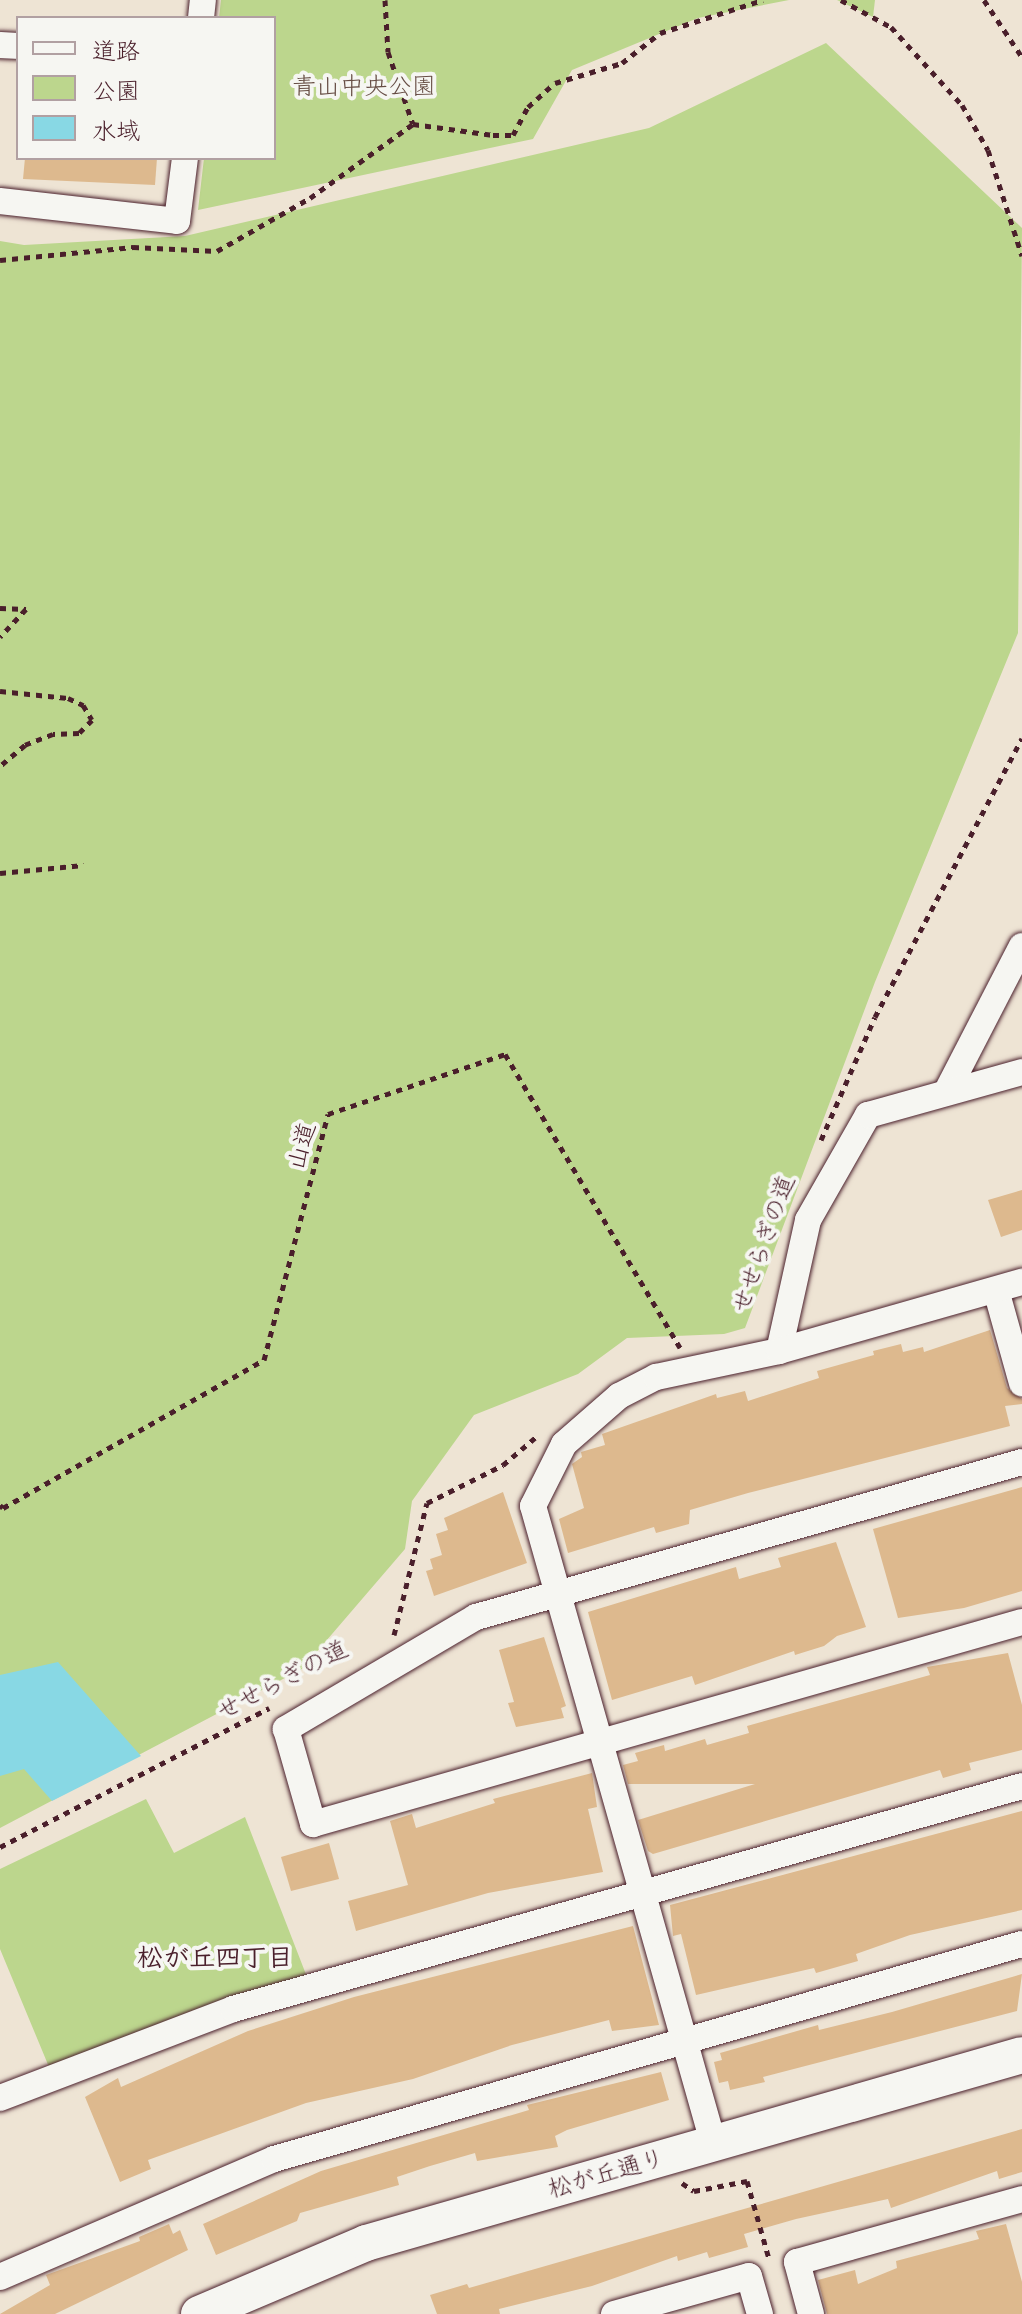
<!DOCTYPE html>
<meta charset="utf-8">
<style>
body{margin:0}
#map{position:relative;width:1022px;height:2314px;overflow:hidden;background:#eee4d4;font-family:Delius,"Klee One",sans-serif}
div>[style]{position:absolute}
.green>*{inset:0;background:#bcd68d}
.water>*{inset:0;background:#88d8e4}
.building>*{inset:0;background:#ddb98e}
.path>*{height:5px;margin-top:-2.5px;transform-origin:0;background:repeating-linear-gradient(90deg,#4a1f2b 0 6px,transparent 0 12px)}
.roads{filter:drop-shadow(0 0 2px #4a1f2b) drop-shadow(0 0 2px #4a1f2b)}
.street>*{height:26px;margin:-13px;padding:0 13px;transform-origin:13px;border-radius:13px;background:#f6f6f2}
.secondary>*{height:36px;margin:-18px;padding:0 18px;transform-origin:18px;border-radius:18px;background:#f6f6f2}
span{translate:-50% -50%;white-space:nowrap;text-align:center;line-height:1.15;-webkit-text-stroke:8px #f6f6f2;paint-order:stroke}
.park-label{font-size:24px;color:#664d44}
.street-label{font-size:24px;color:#4a1f2b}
.neighbourhood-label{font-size:26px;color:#4a1f2b;font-weight:700}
.legend{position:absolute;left:16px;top:16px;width:260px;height:144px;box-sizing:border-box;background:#f6f6f2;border:2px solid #b1a0a2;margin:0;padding:10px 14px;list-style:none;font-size:24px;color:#4a1f2b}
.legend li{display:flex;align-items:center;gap:16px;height:40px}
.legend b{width:40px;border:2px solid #b1a0a2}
</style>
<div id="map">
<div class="green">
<i style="clip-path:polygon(221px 0,789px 0,698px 18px,572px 70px,533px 139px,198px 210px,204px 158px,274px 158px,274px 18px,219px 18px)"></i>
<i style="clip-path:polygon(837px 0,875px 0,873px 17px)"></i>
<i style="clip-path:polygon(826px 43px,1022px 228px,1018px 633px,875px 982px,745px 1328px,724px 1334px,627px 1338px,578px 1374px,474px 1415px,412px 1501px,405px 1549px,302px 1669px,0 1828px,0 241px,24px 245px,185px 236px,649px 128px)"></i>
<i style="clip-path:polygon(146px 1799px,174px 1853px,245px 1817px,307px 1977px,49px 2067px,0 1949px,0 1869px)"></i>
</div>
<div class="water">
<i style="clip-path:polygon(58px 1662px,141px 1756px,52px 1801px,24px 1769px,0 1776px,0 1675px)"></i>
</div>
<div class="building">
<i style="clip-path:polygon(25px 158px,157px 158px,155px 185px,23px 179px)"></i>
<i style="clip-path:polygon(1022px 1190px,1022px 1230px,1001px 1237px,988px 1200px)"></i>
<i style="clip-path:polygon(990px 1330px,1007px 1388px,1022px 1399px,1022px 1404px,1005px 1406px,1010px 1426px,748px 1493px,690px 1510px,689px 1524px,656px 1533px,654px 1527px,568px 1553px,559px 1519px,584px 1508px,572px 1464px,582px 1457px,581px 1452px,605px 1445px,602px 1434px,716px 1394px,717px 1398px,745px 1391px,748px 1401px,819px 1378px,817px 1371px,874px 1355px,873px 1351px,901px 1344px,903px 1352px,923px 1347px,924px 1352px)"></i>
<i style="clip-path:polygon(1022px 1487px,1022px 1591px,964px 1608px,898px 1618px,873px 1529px)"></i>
<i style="clip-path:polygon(503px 1492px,527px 1563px,434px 1596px,426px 1571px,433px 1569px,430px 1559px,442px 1555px,436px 1534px,448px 1530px,444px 1518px)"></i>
<i style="clip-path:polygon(836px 1542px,866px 1627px,837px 1636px,824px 1646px,795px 1655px,794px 1651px,695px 1685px,692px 1676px,612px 1700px,588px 1612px,736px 1567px,739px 1579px,781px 1567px,778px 1558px)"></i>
<i style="clip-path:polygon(544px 1637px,566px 1706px,561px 1708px,564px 1718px,516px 1727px,508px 1703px,514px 1702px,499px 1650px)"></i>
<i style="clip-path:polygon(1008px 1653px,1022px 1705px,1022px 1750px,969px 1763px,971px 1770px,943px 1778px,940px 1770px,653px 1854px,648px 1851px,638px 1820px,755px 1784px,628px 1784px,623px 1765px,638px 1761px,635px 1753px,664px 1745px,665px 1751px,705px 1739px,707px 1745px,749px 1733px,747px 1726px,930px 1675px,927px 1667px)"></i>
<i style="clip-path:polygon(592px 1773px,597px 1807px,588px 1809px,603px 1872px,488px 1893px,356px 1931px,348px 1901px,408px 1885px,390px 1821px,412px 1814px,416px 1828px,495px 1803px,493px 1799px)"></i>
<i style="clip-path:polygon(1022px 1811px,1022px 1910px,910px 1935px,856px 1954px,858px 1961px,816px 1973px,814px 1968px,696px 1995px,681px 1934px,673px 1936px,670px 1905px)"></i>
<i style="clip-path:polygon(329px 1843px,339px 1879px,291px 1891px,281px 1857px)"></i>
<i style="clip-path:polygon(633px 1926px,659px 2025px,612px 2031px,609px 2020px,512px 2045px,413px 2079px,306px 2103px,148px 2160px,151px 2169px,120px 2182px,85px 2097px,118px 2078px,121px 2087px,248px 2031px,354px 1997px)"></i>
<i style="clip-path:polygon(1022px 1974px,1017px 2011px,763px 2077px,765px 2082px,730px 2090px,728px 2081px,719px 2083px,714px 2062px,722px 2060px,720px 2053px,818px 2025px,819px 2030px,892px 2012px)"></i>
<i style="clip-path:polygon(661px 2072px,669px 2100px,567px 2130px,555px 2136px,558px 2147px,477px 2161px,475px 2153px,430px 2166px,397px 2177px,399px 2185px,300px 2213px,297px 2221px,216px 2255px,203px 2224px,321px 2171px,529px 2110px,527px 2105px)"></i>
<i style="clip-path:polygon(1022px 2129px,1022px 2172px,999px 2179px,997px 2171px,891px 2208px,888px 2199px,796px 2219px,744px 2234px,748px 2247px,709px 2258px,707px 2252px,678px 2261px,677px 2256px,592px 2286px,499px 2309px,500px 2314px,437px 2314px,430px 2295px,467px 2284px,469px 2288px)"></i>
<i style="clip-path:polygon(169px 2224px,173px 2234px,180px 2230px,188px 2250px,55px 2314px,0 2314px,50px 2285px,46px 2275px,140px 2241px,139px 2237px)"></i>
<i style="clip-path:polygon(1006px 2224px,1022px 2282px,1022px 2314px,827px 2314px,818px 2280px,855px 2270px,858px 2284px,897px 2268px,896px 2261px,979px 2239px,976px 2231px)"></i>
</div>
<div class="path">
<i style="left:385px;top:0;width:52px;rotate:86.7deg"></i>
<i style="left:388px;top:52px;width:76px;rotate:70.9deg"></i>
<i style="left:413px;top:124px;width:81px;rotate:7.8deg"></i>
<i style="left:493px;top:135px;width:20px"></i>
<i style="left:513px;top:135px;width:32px;rotate:-62deg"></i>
<i style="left:528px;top:107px;width:36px;rotate:-42deg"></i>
<i style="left:555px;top:83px;width:70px;rotate:-16.6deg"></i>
<i style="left:622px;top:63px;width:48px;rotate:-38.3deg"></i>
<i style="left:660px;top:33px;width:108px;rotate:-17.8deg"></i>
<i style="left:841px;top:0;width:57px;rotate:28.4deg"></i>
<i style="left:891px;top:27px;width:105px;rotate:47.7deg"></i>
<i style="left:962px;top:105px;width:52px;rotate:60deg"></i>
<i style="left:988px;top:150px;width:111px;rotate:72.2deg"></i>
<i style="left:984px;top:0;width:69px;rotate:56.3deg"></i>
<i style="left:0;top:260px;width:134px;rotate:-5.6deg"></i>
<i style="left:133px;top:247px;width:84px;rotate:2.7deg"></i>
<i style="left:217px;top:251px;width:107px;rotate:-29.7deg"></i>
<i style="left:310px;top:198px;width:127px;rotate:-35.7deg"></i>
<i style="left:0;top:608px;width:26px;rotate:2deg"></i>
<i style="left:26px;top:609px;width:38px;rotate:133deg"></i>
<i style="left:0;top:691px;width:68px;rotate:5.9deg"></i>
<i style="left:68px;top:698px;width:17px;rotate:25deg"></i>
<i style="left:83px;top:705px;width:17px;rotate:59deg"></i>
<i style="left:92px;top:720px;width:18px;rotate:135deg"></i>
<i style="left:79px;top:733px;width:26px;rotate:178deg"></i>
<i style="left:53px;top:734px;width:30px;rotate:159deg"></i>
<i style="left:25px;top:745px;width:33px;rotate:140deg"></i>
<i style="left:0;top:873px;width:84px;rotate:-5.4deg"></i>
<i style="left:821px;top:1140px;width:134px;rotate:-66.3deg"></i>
<i style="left:875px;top:1017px;width:315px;rotate:-62.2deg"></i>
<i style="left:0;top:1505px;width:4px;rotate:45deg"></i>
<i style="left:3px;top:1508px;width:300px;rotate:-29.6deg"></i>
<i style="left:264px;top:1360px;width:254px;rotate:-75.4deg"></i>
<i style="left:328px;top:1114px;width:187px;rotate:-18.7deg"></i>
<i style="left:505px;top:1054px;width:342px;rotate:59.2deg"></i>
<i style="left:394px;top:1635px;width:136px;rotate:-76deg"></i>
<i style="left:427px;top:1503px;width:85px;rotate:-26.6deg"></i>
<i style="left:503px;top:1465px;width:43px;rotate:-40.3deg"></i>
<i style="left:0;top:1847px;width:303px;rotate:-27.3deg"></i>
<i style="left:682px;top:2183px;width:14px;rotate:34deg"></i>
<i style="left:694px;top:2191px;width:54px;rotate:-10.7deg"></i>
<i style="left:747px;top:2181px;width:81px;rotate:74.2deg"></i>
</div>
<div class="roads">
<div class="street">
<i style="left:201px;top:18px;width:18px;rotate:-84deg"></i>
<i style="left:0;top:45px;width:18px;rotate:3deg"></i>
<i style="left:0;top:201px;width:178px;rotate:6.4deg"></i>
<i style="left:177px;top:221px;width:64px;rotate:-82.8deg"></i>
<i style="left:947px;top:1091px;width:163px;rotate:-62.7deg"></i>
<i style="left:996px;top:1290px;width:97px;rotate:74.4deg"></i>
<i style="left:779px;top:1351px;width:134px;rotate:-77.5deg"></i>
<i style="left:808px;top:1220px;width:121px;rotate:-60.3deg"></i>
<i style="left:868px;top:1115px;width:160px;rotate:-15.6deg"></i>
<i style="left:1022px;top:1462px;width:568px;rotate:164.15deg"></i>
<i style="left:476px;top:1617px;width:221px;rotate:149.5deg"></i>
<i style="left:286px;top:1729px;width:99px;rotate:74.1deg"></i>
<i style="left:313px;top:1824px;width:737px;rotate:-15.9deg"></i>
<i style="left:0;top:2098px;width:249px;rotate:-20.9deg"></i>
<i style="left:233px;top:2009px;width:820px;rotate:-15.78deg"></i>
<i style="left:713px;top:2142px;width:661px;rotate:-105.8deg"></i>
<i style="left:533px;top:1506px;width:69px;rotate:-63.4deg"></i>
<i style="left:564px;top:1444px;width:73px;rotate:-41.1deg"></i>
<i style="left:619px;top:1396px;width:42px;rotate:-27.2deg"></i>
<i style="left:656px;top:1377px;width:126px;rotate:-11.9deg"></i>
<i style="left:779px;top:1351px;width:253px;rotate:-15.9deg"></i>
<i style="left:0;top:2277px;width:298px;rotate:-23.3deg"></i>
<i style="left:274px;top:2159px;width:778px;rotate:-16.04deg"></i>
<i style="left:614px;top:2314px;width:140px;rotate:-15.7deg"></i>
<i style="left:749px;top:2276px;width:40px;rotate:74deg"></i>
<i style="left:811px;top:2314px;width:54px;rotate:-105.1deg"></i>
<i style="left:797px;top:2262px;width:234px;rotate:-15.6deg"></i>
</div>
<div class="secondary">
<i style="left:199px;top:2314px;width:181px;rotate:-23deg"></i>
<i style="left:366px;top:2243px;width:682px;rotate:-15.99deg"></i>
</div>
</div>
<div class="park-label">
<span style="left:364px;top:86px">青山中央公園</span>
</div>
<div class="street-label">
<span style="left:301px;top:1146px;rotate:-75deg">山道</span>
<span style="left:763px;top:1244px;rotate:-71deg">せせらぎの道</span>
<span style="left:282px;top:1680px;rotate:-28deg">せせらぎの道</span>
<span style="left:606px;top:2173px;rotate:-16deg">松が丘通り</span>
</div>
<div class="neighbourhood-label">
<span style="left:215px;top:1957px">松が丘四丁目</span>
</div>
<ul class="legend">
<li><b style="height:10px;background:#f6f6f2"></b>道路</li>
<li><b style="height:22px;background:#bcd68d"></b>公園</li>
<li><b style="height:22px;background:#88d8e4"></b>水域</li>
</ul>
</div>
